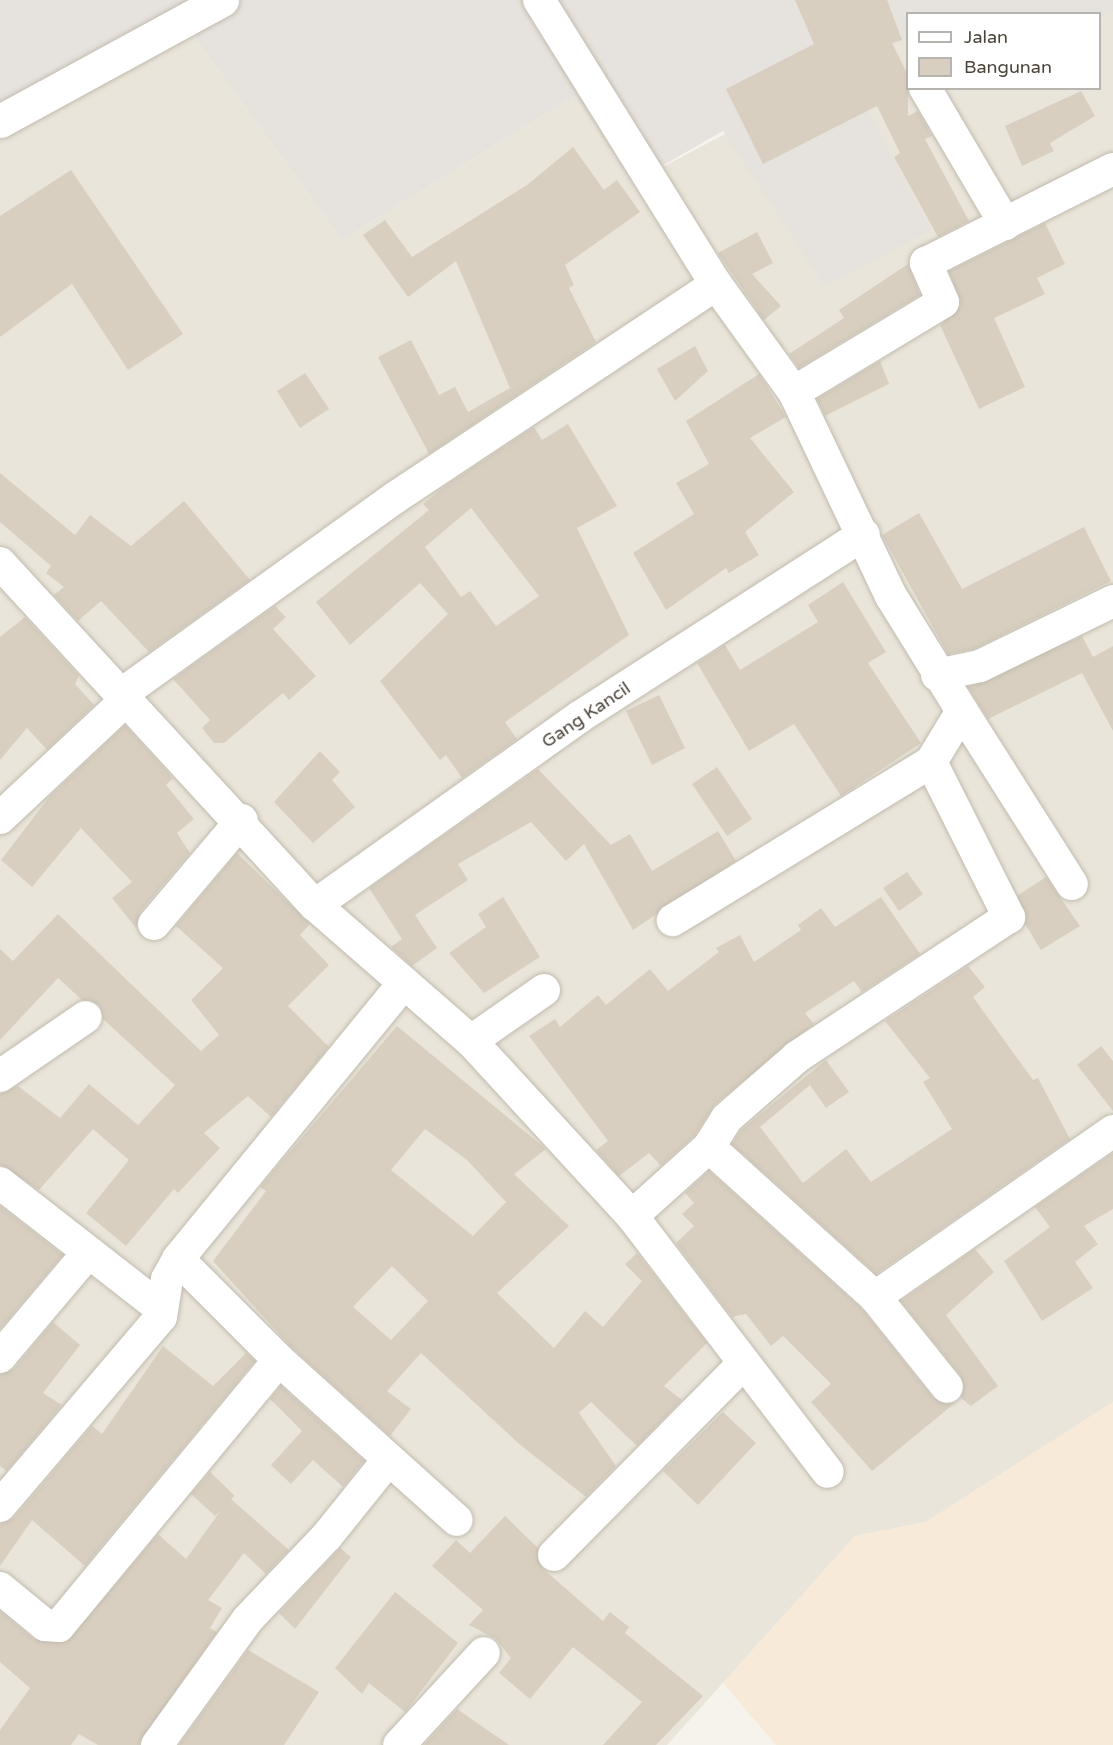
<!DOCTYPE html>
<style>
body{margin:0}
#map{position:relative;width:1113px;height:1745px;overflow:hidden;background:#f6f3ec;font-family:"Varela Round",sans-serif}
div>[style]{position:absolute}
.residential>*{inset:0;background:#eae5da}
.commercial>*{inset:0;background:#f7ead8}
.industrial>*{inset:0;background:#e6e2dd}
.building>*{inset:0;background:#d8cfc1}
.roads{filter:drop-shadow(0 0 2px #c2bbae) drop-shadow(0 0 2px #c2bbae)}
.minor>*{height:32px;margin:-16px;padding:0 16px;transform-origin:16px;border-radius:16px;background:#fff}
.tertiary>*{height:33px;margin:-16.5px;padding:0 16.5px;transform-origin:16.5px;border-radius:16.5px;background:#fff}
span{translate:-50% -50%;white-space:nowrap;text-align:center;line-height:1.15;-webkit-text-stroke:4.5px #fff;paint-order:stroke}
.street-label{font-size:18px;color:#4b4439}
.legend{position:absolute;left:906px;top:12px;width:195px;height:78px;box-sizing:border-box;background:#fff;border:2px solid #b7b4b0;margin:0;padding:8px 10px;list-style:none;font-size:18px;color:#4b4439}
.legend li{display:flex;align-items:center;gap:12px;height:30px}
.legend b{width:30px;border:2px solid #b7b4b0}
</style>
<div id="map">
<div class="residential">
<i style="clip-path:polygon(1113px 12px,1113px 1402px,926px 1522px,855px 1536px,667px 1745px,0 1745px,0 121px,185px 24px,342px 240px,574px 96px,632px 183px,907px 38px,908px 88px,1100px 88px,1100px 18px)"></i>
</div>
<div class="commercial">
<i style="clip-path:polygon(1113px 1402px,1113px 1745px,776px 1745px,723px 1683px,855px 1536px,926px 1522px)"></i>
</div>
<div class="industrial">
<i style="clip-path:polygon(0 0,1113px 0,1113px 12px,1100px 18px,1100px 14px,908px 14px,907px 38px,848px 74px,932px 230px,824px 286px,723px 131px,632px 183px,574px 96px,342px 240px,185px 24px,0 121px)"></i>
</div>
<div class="building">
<i style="clip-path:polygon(795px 0,887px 0,902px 40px,892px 43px,908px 75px,908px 116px,918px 111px,932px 136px,925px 139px,969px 221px,938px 237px,894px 157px,900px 153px,877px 106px,763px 164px,726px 89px,814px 44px)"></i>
<i style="clip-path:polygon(1081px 91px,1095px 116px,1050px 143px,1054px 151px,1022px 166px,1005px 126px)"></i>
<i style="clip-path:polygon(573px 147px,604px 190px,617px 180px,640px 212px,565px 265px,574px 285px,569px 288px,596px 342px,429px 454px,378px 357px,411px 340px,439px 395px,455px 387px,468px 412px,510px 388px,456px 261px,408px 297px,363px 235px,385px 220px,412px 257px,527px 185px)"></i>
<i style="clip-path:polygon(71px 170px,183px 334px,128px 370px,72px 284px,0 337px,0 216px)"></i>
<i style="clip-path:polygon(1045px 223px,1065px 264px,1037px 278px,1045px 294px,994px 318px,1025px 387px,979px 409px,940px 325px,961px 304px,949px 271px)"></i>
<i style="clip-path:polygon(757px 232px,773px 263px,752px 274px,781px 306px,764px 320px,718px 253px)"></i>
<i style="clip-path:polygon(908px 264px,920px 295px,799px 368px,789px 354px,844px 318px,839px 310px)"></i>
<i style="clip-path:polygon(695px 346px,708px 371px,675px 401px,657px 369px)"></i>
<i style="clip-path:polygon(880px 361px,889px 384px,825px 416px,817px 399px)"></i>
<i style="clip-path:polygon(305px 373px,329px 409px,300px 428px,277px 391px)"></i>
<i style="clip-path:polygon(759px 374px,786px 417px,750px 438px,794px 492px,745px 532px,759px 555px,729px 573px,726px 568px,666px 610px,633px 553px,694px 514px,676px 483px,709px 464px,686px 421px)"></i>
<i style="clip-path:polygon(evenodd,568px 424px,617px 506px,577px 528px,629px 635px,505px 722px,517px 739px,462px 778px,446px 755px,440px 760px,380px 681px,448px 614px,420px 583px,350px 645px,316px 602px,429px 510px,423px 504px,445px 486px,534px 427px,542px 440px,568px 424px,471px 508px,539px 596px,496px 626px,470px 591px,461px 597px,425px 547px,471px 508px)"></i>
<i style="clip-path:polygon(0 473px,75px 535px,90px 515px,131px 546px,184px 501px,250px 580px,149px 652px,101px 601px,78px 621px,54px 595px,64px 587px,46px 573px,51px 566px,0 522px)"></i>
<i style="clip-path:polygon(919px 513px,962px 589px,1084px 527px,1111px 581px,974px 649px,948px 654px,882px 535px)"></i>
<i style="clip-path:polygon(843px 582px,886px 652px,868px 663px,921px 743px,841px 796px,794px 724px,749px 751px,697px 663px,725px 645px,740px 670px,818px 622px,808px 605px)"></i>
<i style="clip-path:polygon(275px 606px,286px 617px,273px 629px,316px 676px,289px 700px,283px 693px,224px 743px,214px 743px,202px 728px,210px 720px,173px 679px)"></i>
<i style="clip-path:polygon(25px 617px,79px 676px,75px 684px,94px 705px,47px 750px,27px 728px,0 760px,0 637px)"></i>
<i style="clip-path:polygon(1082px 636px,1093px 657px,1113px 646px,1113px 731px,1082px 673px,988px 719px,968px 687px)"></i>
<i style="clip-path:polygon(659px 695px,685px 748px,652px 765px,626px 711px)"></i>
<i style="clip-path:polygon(125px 725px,173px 778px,166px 785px,194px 819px,177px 833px,190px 853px,140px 912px,136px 928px,112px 898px,132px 882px,81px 828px,32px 887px,1px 860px,50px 796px)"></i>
<i style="clip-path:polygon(320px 751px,340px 772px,332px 780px,355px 807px,313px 843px,274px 802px)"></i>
<i style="clip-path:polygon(717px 767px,752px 819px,727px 836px,692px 784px)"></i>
<i style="clip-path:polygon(538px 769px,611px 845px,630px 834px,652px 871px,718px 831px,736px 861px,633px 930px,584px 844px,566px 861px,531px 822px,458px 864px,468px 880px,415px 915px,437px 948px,412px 966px,391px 947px,402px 939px,369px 888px)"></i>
<i style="clip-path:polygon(237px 853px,310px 924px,300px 935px,329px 965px,288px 1006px,329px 1047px,271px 1117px,248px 1096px,204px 1133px,220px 1148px,178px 1193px,174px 1189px,126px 1246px,86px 1213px,129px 1160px,93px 1129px,39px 1190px,0 1165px,0 1094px,18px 1086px,60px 1118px,89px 1084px,138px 1125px,175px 1085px,103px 1019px,100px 1006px,82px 1000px,58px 978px,0 1040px,0 949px,13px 961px,58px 914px,201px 1051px,219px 1035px,191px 1000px,223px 968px,176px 926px)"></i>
<i style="clip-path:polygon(907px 872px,923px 894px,899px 911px,883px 888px)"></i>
<i style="clip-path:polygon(1046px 877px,1080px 926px,1041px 950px,1025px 924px,1018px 895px)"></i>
<i style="clip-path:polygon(503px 897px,540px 957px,484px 993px,449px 953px,486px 927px,478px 914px)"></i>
<i style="clip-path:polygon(881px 897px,920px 954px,862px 992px,854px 981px,805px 1013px,814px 1024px,715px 1104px,695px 1135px,661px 1166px,649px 1153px,619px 1176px,596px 1150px,608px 1141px,529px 1036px,555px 1019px,560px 1027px,598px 995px,606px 1005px,650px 969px,668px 991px,719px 952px,716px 948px,740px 935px,754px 962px,801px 930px,798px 925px,821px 908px,835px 927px)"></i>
<i style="clip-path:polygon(968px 966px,985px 987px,973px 997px,1033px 1080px,1038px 1078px,1070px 1139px,876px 1274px,732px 1144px,741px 1130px,826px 1060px,849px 1092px,826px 1108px,810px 1085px,760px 1127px,803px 1183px,846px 1149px,871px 1182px,952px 1129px,923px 1082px,930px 1078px,885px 1021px)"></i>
<i style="clip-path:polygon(evenodd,397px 1026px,546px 1149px,514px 1174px,569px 1226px,497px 1293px,554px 1348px,585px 1311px,603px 1327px,642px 1281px,625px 1264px,637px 1253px,707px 1343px,664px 1386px,682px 1400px,637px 1446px,591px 1402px,579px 1413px,616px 1466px,586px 1497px,518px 1443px,421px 1353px,387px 1391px,411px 1409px,390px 1436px,291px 1347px,213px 1261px,266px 1191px,260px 1187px,397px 1026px,425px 1129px,467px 1160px,506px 1202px,473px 1236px,391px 1170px,425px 1129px,397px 1026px,392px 1266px,428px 1301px,391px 1340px,353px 1307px,392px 1266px)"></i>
<i style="clip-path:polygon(1101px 1046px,1113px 1061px,1113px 1111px,1077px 1065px)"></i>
<i style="clip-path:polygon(1113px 1153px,1113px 1209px,1084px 1226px,1098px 1244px,1075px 1262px,1093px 1288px,1042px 1321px,1004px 1261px,1050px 1227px,1035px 1207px)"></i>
<i style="clip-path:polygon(709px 1171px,862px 1309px,933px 1398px,955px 1403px,872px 1471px,811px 1402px,831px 1384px,783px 1336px,771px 1346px,746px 1314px,732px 1317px,676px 1243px,694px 1226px,682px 1214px,694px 1203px,685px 1193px)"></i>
<i style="clip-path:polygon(0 1206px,63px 1255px,0 1329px)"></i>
<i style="clip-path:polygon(975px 1249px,994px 1272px,946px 1315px,998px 1386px,971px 1406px,961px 1398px,961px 1376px,901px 1301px)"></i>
<i style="clip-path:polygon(53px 1322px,80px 1345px,43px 1393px,62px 1405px,7px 1471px,0 1466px,0 1375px,14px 1369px)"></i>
<i style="clip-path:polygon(163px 1346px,213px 1386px,246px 1353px,255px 1361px,85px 1566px,32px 1520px,0 1566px,0 1524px,14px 1518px,92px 1426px,102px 1434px)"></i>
<i style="clip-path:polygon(281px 1386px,364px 1461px,343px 1487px,313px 1460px,291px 1484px,271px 1465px,302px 1431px,270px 1399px)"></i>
<i style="clip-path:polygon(723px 1412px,756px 1443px,698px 1505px,663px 1471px)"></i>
<i style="clip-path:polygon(210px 1472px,235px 1496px,231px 1499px,289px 1550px,266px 1574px,244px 1553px,208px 1600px,222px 1608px,210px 1628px,217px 1632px,139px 1745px,98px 1745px,79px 1734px,71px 1745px,0 1745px,0 1730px,30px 1688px,0 1662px,0 1611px,34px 1639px,67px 1642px,158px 1534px,186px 1559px,221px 1510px,215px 1516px,191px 1494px)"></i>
<i style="clip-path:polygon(505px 1516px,538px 1548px,542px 1568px,603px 1621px,610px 1612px,629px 1627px,625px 1633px,703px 1696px,656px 1745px,603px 1745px,642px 1702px,573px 1647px,530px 1699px,499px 1673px,511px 1658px,496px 1639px,469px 1625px,483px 1610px,432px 1566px,456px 1540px,470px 1553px)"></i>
<i style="clip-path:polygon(340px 1548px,351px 1557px,295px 1629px,279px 1613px)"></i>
<i style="clip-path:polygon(395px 1592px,458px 1643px,405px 1712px,369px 1683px,362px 1694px,335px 1668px)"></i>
<i style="clip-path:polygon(248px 1650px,319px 1692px,284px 1745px,179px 1745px)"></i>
<i style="clip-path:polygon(457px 1709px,509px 1745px,424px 1745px)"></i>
</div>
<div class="roads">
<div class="minor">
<i style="left:539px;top:0;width:335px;rotate:58.1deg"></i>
<i style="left:716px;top:284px;width:133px;rotate:54.2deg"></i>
<i style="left:794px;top:392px;width:226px;rotate:64.6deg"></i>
<i style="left:891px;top:596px;width:135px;rotate:58.3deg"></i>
<i style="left:962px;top:711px;width:60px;rotate:121.3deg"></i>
<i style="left:931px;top:762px;width:303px;rotate:148.5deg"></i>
<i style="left:925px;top:88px;width:158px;rotate:59.5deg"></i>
<i style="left:794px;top:392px;width:174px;rotate:-31.1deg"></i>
<i style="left:943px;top:302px;width:43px;rotate:-113.6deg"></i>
<i style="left:926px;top:263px;width:209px;rotate:-26.7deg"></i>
<i style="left:0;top:563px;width:465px;rotate:47.4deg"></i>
<i style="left:315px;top:905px;width:207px;rotate:41.1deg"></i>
<i style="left:471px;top:1041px;width:238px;rotate:47.4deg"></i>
<i style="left:632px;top:1216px;width:322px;rotate:52.6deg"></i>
<i style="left:937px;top:675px;width:44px;rotate:-11.8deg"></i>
<i style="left:980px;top:666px;width:148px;rotate:-26deg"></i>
<i style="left:123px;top:693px;width:336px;rotate:-35.7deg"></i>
<i style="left:396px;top:497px;width:384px;rotate:-33.6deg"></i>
<i style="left:962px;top:711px;width:205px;rotate:57.6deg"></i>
<i style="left:931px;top:762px;width:174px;rotate:63.3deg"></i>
<i style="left:1009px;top:917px;width:254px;rotate:146.6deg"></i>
<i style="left:797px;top:1057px;width:93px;rotate:138.9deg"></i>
<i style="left:727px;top:1118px;width:34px;rotate:122deg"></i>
<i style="left:709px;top:1147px;width:224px;rotate:42.1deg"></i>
<i style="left:875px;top:1297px;width:115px;rotate:51.3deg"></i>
<i style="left:0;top:818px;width:171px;rotate:-43.1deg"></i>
<i style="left:315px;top:905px;width:326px;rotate:-35.4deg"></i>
<i style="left:581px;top:716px;width:336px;rotate:-32.7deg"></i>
<i style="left:154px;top:924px;width:136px;rotate:-49.8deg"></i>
<i style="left:471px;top:1041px;width:89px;rotate:-34.9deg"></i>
<i style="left:0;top:1076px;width:104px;rotate:-34.5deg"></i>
<i style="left:0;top:1183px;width:205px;rotate:37.9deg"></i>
<i style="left:632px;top:1216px;width:103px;rotate:-41.9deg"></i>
<i style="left:178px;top:1259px;width:143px;rotate:45deg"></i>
<i style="left:279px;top:1360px;width:239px;rotate:42deg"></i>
<i style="left:875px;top:1297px;width:290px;rotate:-34.9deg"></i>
<i style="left:0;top:1357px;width:136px;rotate:-49.8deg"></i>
<i style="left:0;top:1506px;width:248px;rotate:-49.6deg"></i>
<i style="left:161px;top:1317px;width:38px;rotate:-81deg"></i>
<i style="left:167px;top:1279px;width:23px;rotate:-61deg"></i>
<i style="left:178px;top:1259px;width:357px;rotate:-50.7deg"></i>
<i style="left:554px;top:1555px;width:270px;rotate:-45.3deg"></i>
<i style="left:0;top:1588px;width:58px;rotate:39.4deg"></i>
<i style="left:45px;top:1625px;width:14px;rotate:4deg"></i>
<i style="left:59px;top:1626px;width:345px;rotate:-50.4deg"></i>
<i style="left:157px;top:1745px;width:155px;rotate:-54.2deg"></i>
<i style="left:248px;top:1619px;width:115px;rotate:-46.4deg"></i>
<i style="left:327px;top:1536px;width:97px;rotate:-51.2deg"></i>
<i style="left:399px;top:1745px;width:125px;rotate:-47.3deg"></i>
</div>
<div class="tertiary">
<i style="left:0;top:121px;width:253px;rotate:-28.6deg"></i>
</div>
</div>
<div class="street-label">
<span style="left:586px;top:715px;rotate:-34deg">Gang Kancil</span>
</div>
<ul class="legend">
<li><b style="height:8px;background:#fff"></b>Jalan</li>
<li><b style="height:16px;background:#d8cfc1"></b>Bangunan</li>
</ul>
</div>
